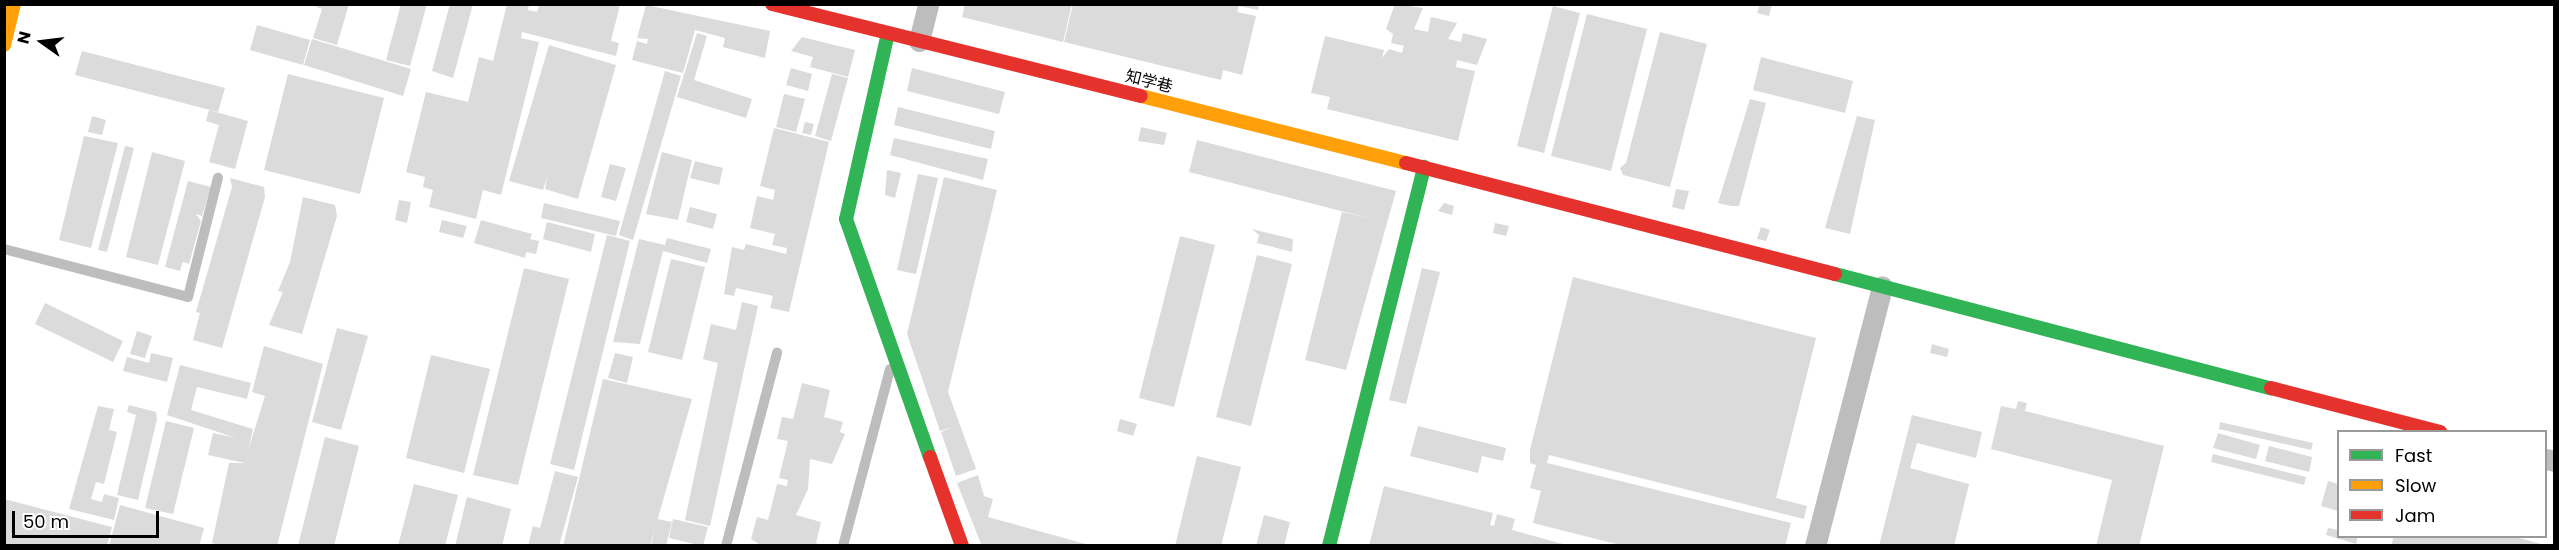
<!DOCTYPE html>
<meta charset="utf-8">
<style>
body{margin:0}
#map{position:relative;width:2559px;height:550px;overflow:hidden;background:#fff;font-family:Poppins,"Noto Sans SC",sans-serif}
div>[style]{position:absolute}
.building>*{inset:0;background:#dbdbdb}
.lane>*{height:10px;margin:-5px;padding:0 5px;transform-origin:5px;border-radius:5px;background:#bdbdbd}
.street>*{height:21px;margin:-10.5px;padding:0 10.5px;transform-origin:10.5px;border-radius:10.5px;background:#bdbdbd}
.fast>*{height:14px;margin:-7px;padding:0 7px;transform-origin:7px;border-radius:7px;background:#30b455}
.slow>*{height:14px;margin:-7px;padding:0 7px;transform-origin:7px;border-radius:7px;background:#ff9f0a}
.jam>*{height:14px;margin:-7px;padding:0 7px;transform-origin:7px;border-radius:7px;background:#e5322d}
span{translate:-50% -50%;white-space:nowrap;text-align:center;line-height:1.15;-webkit-text-stroke:4.5px #fff;paint-order:stroke}
.street-label{font-size:16px;color:#000}
.frame{position:absolute;inset:0;border:6px solid #000;pointer-events:none}
.legend{position:absolute;left:2337px;top:430px;width:210px;height:108px;box-sizing:border-box;background:#fff;border:2px solid #999;margin:0;padding:8px 10px;list-style:none;font-size:18px;color:#000}
.legend li{display:flex;align-items:center;gap:12px;height:30px}
.legend b{width:30px;border:2px solid #999}
.north{position:absolute;left:12px;top:12px;width:60px;height:60px;-webkit-text-stroke:4px #fff;paint-order:stroke;rotate:284deg;font-size:16px;font-weight:700;line-height:24px;text-align:center;color:#000}
.north::after{content:'';display:block;margin:auto;width:21px;height:27px;background:#000;clip-path:polygon(50% 0,100% 100%,50% 72%,0 100%)}
.scale{position:absolute;left:12px;top:511px;width:147px;height:27px;box-sizing:border-box;border:3px solid #000;border-top:0;padding-left:8px;font-size:18px;line-height:21px;white-space:nowrap;color:#000;-webkit-text-stroke:4px #fff;paint-order:stroke}
</style>
<div id="map">
<div class="building">
<i style="clip-path:polygon(309px 4px,349px 4px,337px 45px,313px 38px,322px 9px)"></i>
<i style="clip-path:polygon(401px 4px,427px 4px,410px 66px,386px 60px)"></i>
<i style="clip-path:polygon(450px 4px,473px 4px,453px 78px,432px 71px)"></i>
<i style="clip-path:polygon(507px 4px,529px 4px,528px 10px,537px 12px,539px 5px,620px 5px,611px 41px,619px 43px,616px 56px,522px 32px,521px 38px,539px 42px,501px 195px,483px 190px,476px 219px,429px 207px,433px 190px,423px 187px,425px 177px,406px 172px,426px 92px,468px 102px,479px 57px,493px 61px)"></i>
<i style="clip-path:polygon(965px 4px,1072px 4px,1063px 42px,962px 17px)"></i>
<i style="clip-path:polygon(1073px 4px,1163px 5px,1259px 4px,1258px 10px,1239px 6px,1237px 12px,1256px 16px,1242px 75px,1223px 70px,1221px 80px,1064px 42px)"></i>
<i style="clip-path:polygon(1395px 4px,1423px 8px,1414px 29px,1428px 32px,1431px 17px,1457px 23px,1448px 39px,1461px 42px,1463px 33px,1487px 39px,1477px 65px,1457px 60px,1456px 67px,1475px 71px,1458px 141px,1327px 109px,1330px 97px,1311px 93px,1325px 36px,1384px 50px,1382px 58px,1389px 49px,1402px 53px,1404px 46px,1391px 43px,1393px 34px,1386px 29px)"></i>
<i style="clip-path:polygon(1760px 4px,1772px 4px,1769px 16px,1757px 13px)"></i>
<i style="clip-path:polygon(646px 5px,770px 31px,765px 58px,723px 47px,725px 38px,695px 30px,683px 73px,632px 60px,637px 41px,647px 44px,648px 39px,637px 38px)"></i>
<i style="clip-path:polygon(1553px 6px,1580px 13px,1544px 153px,1517px 146px)"></i>
<i style="clip-path:polygon(1587px 14px,1647px 29px,1611px 171px,1551px 156px)"></i>
<i style="clip-path:polygon(257px 25px,310px 40px,303px 65px,250px 50px)"></i>
<i style="clip-path:polygon(1660px 32px,1707px 44px,1670px 187px,1623px 175px,1620px 168px,1626px 163px)"></i>
<i style="clip-path:polygon(697px 33px,707px 36px,694px 80px,752px 99px,746px 118px,677px 97px)"></i>
<i style="clip-path:polygon(802px 37px,855px 50px,848px 77px,810px 67px,813px 57px,791px 51px)"></i>
<i style="clip-path:polygon(312px 39px,411px 69px,403px 96px,304px 65px)"></i>
<i style="clip-path:polygon(549px 45px,616px 65px,578px 199px,545px 189px,547px 177px,543px 190px,509px 181px)"></i>
<i style="clip-path:polygon(82px 51px,225px 88px,218px 112px,75px 75px)"></i>
<i style="clip-path:polygon(1761px 57px,1853px 81px,1845px 113px,1753px 90px)"></i>
<i style="clip-path:polygon(791px 68px,812px 74px,808px 91px,786px 85px)"></i>
<i style="clip-path:polygon(912px 68px,1005px 92px,999px 114px,907px 91px)"></i>
<i style="clip-path:polygon(665px 71px,681px 76px,633px 240px,619px 235px)"></i>
<i style="clip-path:polygon(288px 74px,384px 98px,360px 194px,264px 170px)"></i>
<i style="clip-path:polygon(832px 74px,848px 78px,831px 141px,815px 136px)"></i>
<i style="clip-path:polygon(784px 94px,805px 99px,796px 132px,776px 127px)"></i>
<i style="clip-path:polygon(1750px 99px,1766px 103px,1739px 206px,1731px 206px,1718px 203px)"></i>
<i style="clip-path:polygon(898px 107px,995px 131px,991px 149px,894px 125px)"></i>
<i style="clip-path:polygon(209px 110px,248px 121px,235px 169px,209px 162px,219px 125px,206px 121px)"></i>
<i style="clip-path:polygon(92px 116px,106px 120px,102px 135px,88px 132px)"></i>
<i style="clip-path:polygon(1857px 116px,1875px 120px,1850px 234px,1825px 228px)"></i>
<i style="clip-path:polygon(805px 122px,814px 124px,811px 135px,802px 133px)"></i>
<i style="clip-path:polygon(1141px 127px,1167px 133px,1164px 145px,1138px 141px)"></i>
<i style="clip-path:polygon(774px 128px,829px 142px,789px 312px,770px 308px,773px 296px,736px 288px,734px 296px,724px 294px,732px 247px,744px 250px,746px 244px,786px 254px,787px 248px,772px 245px,775px 234px,750px 228px,757px 196px,773px 200px,775px 190px,760px 186px)"></i>
<i style="clip-path:polygon(84px 136px,118px 143px,91px 248px,59px 240px)"></i>
<i style="clip-path:polygon(894px 138px,988px 159px,983px 180px,890px 155px)"></i>
<i style="clip-path:polygon(1197px 140px,1396px 191px,1346px 370px,1305px 360px,1342px 212px,1372px 219px,1189px 172px)"></i>
<i style="clip-path:polygon(125px 146px,134px 148px,107px 252px,98px 250px)"></i>
<i style="clip-path:polygon(152px 152px,185px 161px,158px 265px,126px 257px)"></i>
<i style="clip-path:polygon(662px 152px,692px 160px,678px 220px,646px 214px)"></i>
<i style="clip-path:polygon(695px 161px,723px 168px,719px 185px,690px 178px)"></i>
<i style="clip-path:polygon(610px 164px,626px 168px,616px 201px,601px 197px)"></i>
<i style="clip-path:polygon(887px 170px,901px 173px,895px 198px,885px 195px)"></i>
<i style="clip-path:polygon(918px 174px,938px 178px,916px 274px,897px 270px)"></i>
<i style="clip-path:polygon(944px 177px,997px 190px,948px 392px,976px 469px,956px 476px,941px 432px,953px 427px,940px 431px,907px 334px)"></i>
<i style="clip-path:polygon(230px 178px,264px 187px,265px 197px,222px 348px,193px 340px,200px 313px,196px 312px,232px 187px)"></i>
<i style="clip-path:polygon(188px 181px,211px 187px,202px 216px,196px 214px,201px 221px,189px 264px,183px 262px,180px 271px,165px 267px)"></i>
<i style="clip-path:polygon(1676px 189px,1689px 191px,1684px 210px,1672px 207px)"></i>
<i style="clip-path:polygon(303px 197px,335px 205px,337px 216px,302px 334px,269px 325px,283px 292px,278px 291px,290px 262px)"></i>
<i style="clip-path:polygon(399px 200px,411px 202px,407px 223px,395px 220px)"></i>
<i style="clip-path:polygon(544px 203px,620px 221px,616px 236px,541px 218px)"></i>
<i style="clip-path:polygon(1444px 203px,1454px 206px,1452px 215px,1438px 211px)"></i>
<i style="clip-path:polygon(690px 207px,717px 214px,713px 229px,686px 222px)"></i>
<i style="clip-path:polygon(442px 220px,467px 226px,463px 238px,439px 232px)"></i>
<i style="clip-path:polygon(481px 220px,532px 234px,530px 239px,539px 241px,536px 254px,526px 252px,525px 258px,474px 243px)"></i>
<i style="clip-path:polygon(547px 222px,595px 234px,591px 252px,543px 239px)"></i>
<i style="clip-path:polygon(1495px 223px,1509px 226px,1506px 236px,1493px 233px)"></i>
<i style="clip-path:polygon(1761px 227px,1770px 230px,1766px 241px,1757px 239px)"></i>
<i style="clip-path:polygon(1252px 229px,1293px 239px,1292px 252px,1257px 243px,1259px 235px)"></i>
<i style="clip-path:polygon(607px 235px,630px 241px,574px 470px,550px 464px)"></i>
<i style="clip-path:polygon(1180px 236px,1215px 245px,1174px 407px,1139px 398px)"></i>
<i style="clip-path:polygon(667px 238px,711px 249px,707px 263px,663px 251px,640px 344px,613px 342px,639px 239px,665px 245px)"></i>
<i style="clip-path:polygon(1257px 255px,1292px 264px,1251px 426px,1216px 417px)"></i>
<i style="clip-path:polygon(671px 259px,705px 267px,682px 360px,648px 352px)"></i>
<i style="clip-path:polygon(524px 268px,569px 279px,518px 485px,473px 475px)"></i>
<i style="clip-path:polygon(1422px 268px,1440px 272px,1406px 404px,1389px 400px)"></i>
<i style="clip-path:polygon(1573px 277px,1816px 338px,1776px 498px,1807px 506px,1804px 519px,1549px 455px,1547px 463px,1791px 523px,1785px 546px,1624px 546px,1533px 523px,1541px 491px,1530px 488px,1536px 465px,1530px 463px,1530px 450px)"></i>
<i style="clip-path:polygon(742px 302px,758px 306px,710px 526px,685px 520px,718px 363px,703px 359px,711px 324px,736px 330px)"></i>
<i style="clip-path:polygon(45px 303px,123px 341px,113px 362px,35px 324px)"></i>
<i style="clip-path:polygon(337px 328px,368px 336px,341px 430px,312px 422px)"></i>
<i style="clip-path:polygon(137px 331px,152px 336px,145px 358px,130px 354px)"></i>
<i style="clip-path:polygon(1932px 344px,1949px 349px,1947px 357px,1930px 353px)"></i>
<i style="clip-path:polygon(264px 346px,323px 364px,277px 546px,224px 546px,212px 543px,229px 463px,245px 463px,208px 455px,213px 433px,236px 438px,167px 415px,180px 365px,251px 383px,247px 399px,197px 387px,191px 410px,253px 429px,248px 451px,265px 396px,252px 392px)"></i>
<i style="clip-path:polygon(151px 353px,173px 358px,167px 382px,123px 371px,127px 357px,149px 363px)"></i>
<i style="clip-path:polygon(615px 353px,633px 357px,627px 383px,608px 378px)"></i>
<i style="clip-path:polygon(431px 355px,490px 369px,464px 473px,406px 458px)"></i>
<i style="clip-path:polygon(603px 379px,692px 399px,650px 546px,563px 546px)"></i>
<i style="clip-path:polygon(802px 383px,830px 390px,824px 417px,843px 422px,840px 432px,845px 434px,832px 464px,810px 459px,808px 489px,796px 515px,821px 522px,816px 543px,823px 546px,762px 546px,751px 539px,757px 517px,768px 520px,777px 484px,787px 486px,788px 480px,779px 478px,788px 441px,777px 439px,782px 417px,793px 419px)"></i>
<i style="clip-path:polygon(2018px 401px,2027px 403px,2025px 411px,2164px 446px,2139px 546px,2096px 546px,2112px 480px,1991px 449px,2001px 406px,2016px 409px)"></i>
<i style="clip-path:polygon(129px 405px,156px 412px,157px 419px,138px 500px,117px 495px,136px 415px,127px 412px)"></i>
<i style="clip-path:polygon(98px 406px,114px 409px,109px 430px,117px 432px,104px 484px,96px 482px,91px 499px,102px 502px,104px 494px,119px 498px,114px 520px,69px 509px)"></i>
<i style="clip-path:polygon(1912px 415px,1982px 432px,1976px 458px,1917px 443px,1910px 468px,1969px 484px,1954px 546px,1879px 546px)"></i>
<i style="clip-path:polygon(1120px 419px,1137px 424px,1133px 436px,1117px 431px)"></i>
<i style="clip-path:polygon(166px 421px,194px 428px,173px 514px,145px 508px)"></i>
<i style="clip-path:polygon(2220px 422px,2313px 443px,2311px 450px,2219px 429px)"></i>
<i style="clip-path:polygon(1418px 426px,1506px 448px,1503px 461px,1482px 456px,1478px 473px,1410px 456px)"></i>
<i style="clip-path:polygon(2218px 433px,2260px 445px,2256px 459px,2213px 448px)"></i>
<i style="clip-path:polygon(325px 437px,359px 446px,334px 546px,298px 546px)"></i>
<i style="clip-path:polygon(2269px 446px,2312px 457px,2309px 472px,2265px 461px)"></i>
<i style="clip-path:polygon(2213px 454px,2306px 477px,2304px 485px,2211px 462px)"></i>
<i style="clip-path:polygon(1197px 456px,1241px 467px,1221px 546px,1175px 546px)"></i>
<i style="clip-path:polygon(555px 471px,578px 477px,559px 546px,528px 546px,533px 526px,540px 528px)"></i>
<i style="clip-path:polygon(978px 475px,984px 496px,993px 499px,988px 517px,1093px 546px,981px 544px,957px 483px)"></i>
<i style="clip-path:polygon(2328px 481px,2338px 484px,2338px 511px,2321px 506px)"></i>
<i style="clip-path:polygon(414px 484px,458px 495px,445px 546px,398px 546px)"></i>
<i style="clip-path:polygon(1384px 486px,1493px 513px,1490px 525px,1494px 526px,1497px 514px,1515px 519px,1512px 530px,1570px 546px,1369px 546px)"></i>
<i style="clip-path:polygon(467px 497px,511px 509px,502px 546px,455px 546px)"></i>
<i style="clip-path:polygon(4px 499px,112px 527px,107px 546px,4px 546px)"></i>
<i style="clip-path:polygon(120px 505px,204px 528px,199px 546px,109px 546px)"></i>
<i style="clip-path:polygon(1264px 515px,1290px 522px,1284px 546px,1256px 546px)"></i>
<i style="clip-path:polygon(657px 519px,672px 522px,666px 546px,651px 546px)"></i>
<i style="clip-path:polygon(673px 519px,708px 527px,703px 546px,669px 538px)"></i>
<i style="clip-path:polygon(2328px 528px,2338px 530px,2338px 536px,2358px 536px,2356px 544px,2326px 535px)"></i>
<i style="clip-path:polygon(2394px 536px,2512px 536px,2545px 545px,2391px 546px)"></i>
</div>
<div class="lane">
<i style="left:4px;top:249px;width:190px;rotate:14.6deg"></i>
<i style="left:188px;top:297px;width:123px;rotate:-75.9deg"></i>
<i style="left:726px;top:546px;width:200px;rotate:-75.2deg"></i>
<i style="left:843px;top:546px;width:183px;rotate:-75.1deg"></i>
</div>
<div class="street">
<i style="left:919px;top:41px;width:38px;rotate:-76deg"></i>
<i style="left:2546px;top:459px;width:8px;rotate:14deg"></i>
<i style="left:1815px;top:546px;width:268px;rotate:-75.5deg"></i>
</div>
<div class="fast">
<i style="left:888px;top:33px;width:191px;rotate:102.7deg"></i>
<i style="left:846px;top:219px;width:252px;rotate:70.6deg"></i>
<i style="left:1835px;top:274px;width:451px;rotate:14.7deg"></i>
<i style="left:1329px;top:546px;width:391px;rotate:-75.9deg"></i>
</div>
<div class="slow">
<i style="left:4px;top:45px;width:42px;rotate:-76.3deg"></i>
<i style="left:1141px;top:96px;width:273px;rotate:14.2deg"></i>
</div>
<div class="jam">
<i style="left:772px;top:4px;width:380px;rotate:14deg"></i>
<i style="left:1406px;top:163px;width:443px;rotate:14.5deg"></i>
<i style="left:2271px;top:388px;width:175px;rotate:14.6deg"></i>
<i style="left:930px;top:457px;width:95px;rotate:70.2deg"></i>
</div>
<div class="street-label">
<span style="left:1149px;top:82px;rotate:14deg">知学巷</span>
</div>
<div class="frame"></div>
<ul class="legend">
<li><b style="height:8px;background:#30b455"></b>Fast</li>
<li><b style="height:8px;background:#ff9f0a"></b>Slow</li>
<li><b style="height:8px;background:#e5322d"></b>Jam</li>
</ul>
<div class="north">N</div>
<div class="scale">50 m</div>
</div>
